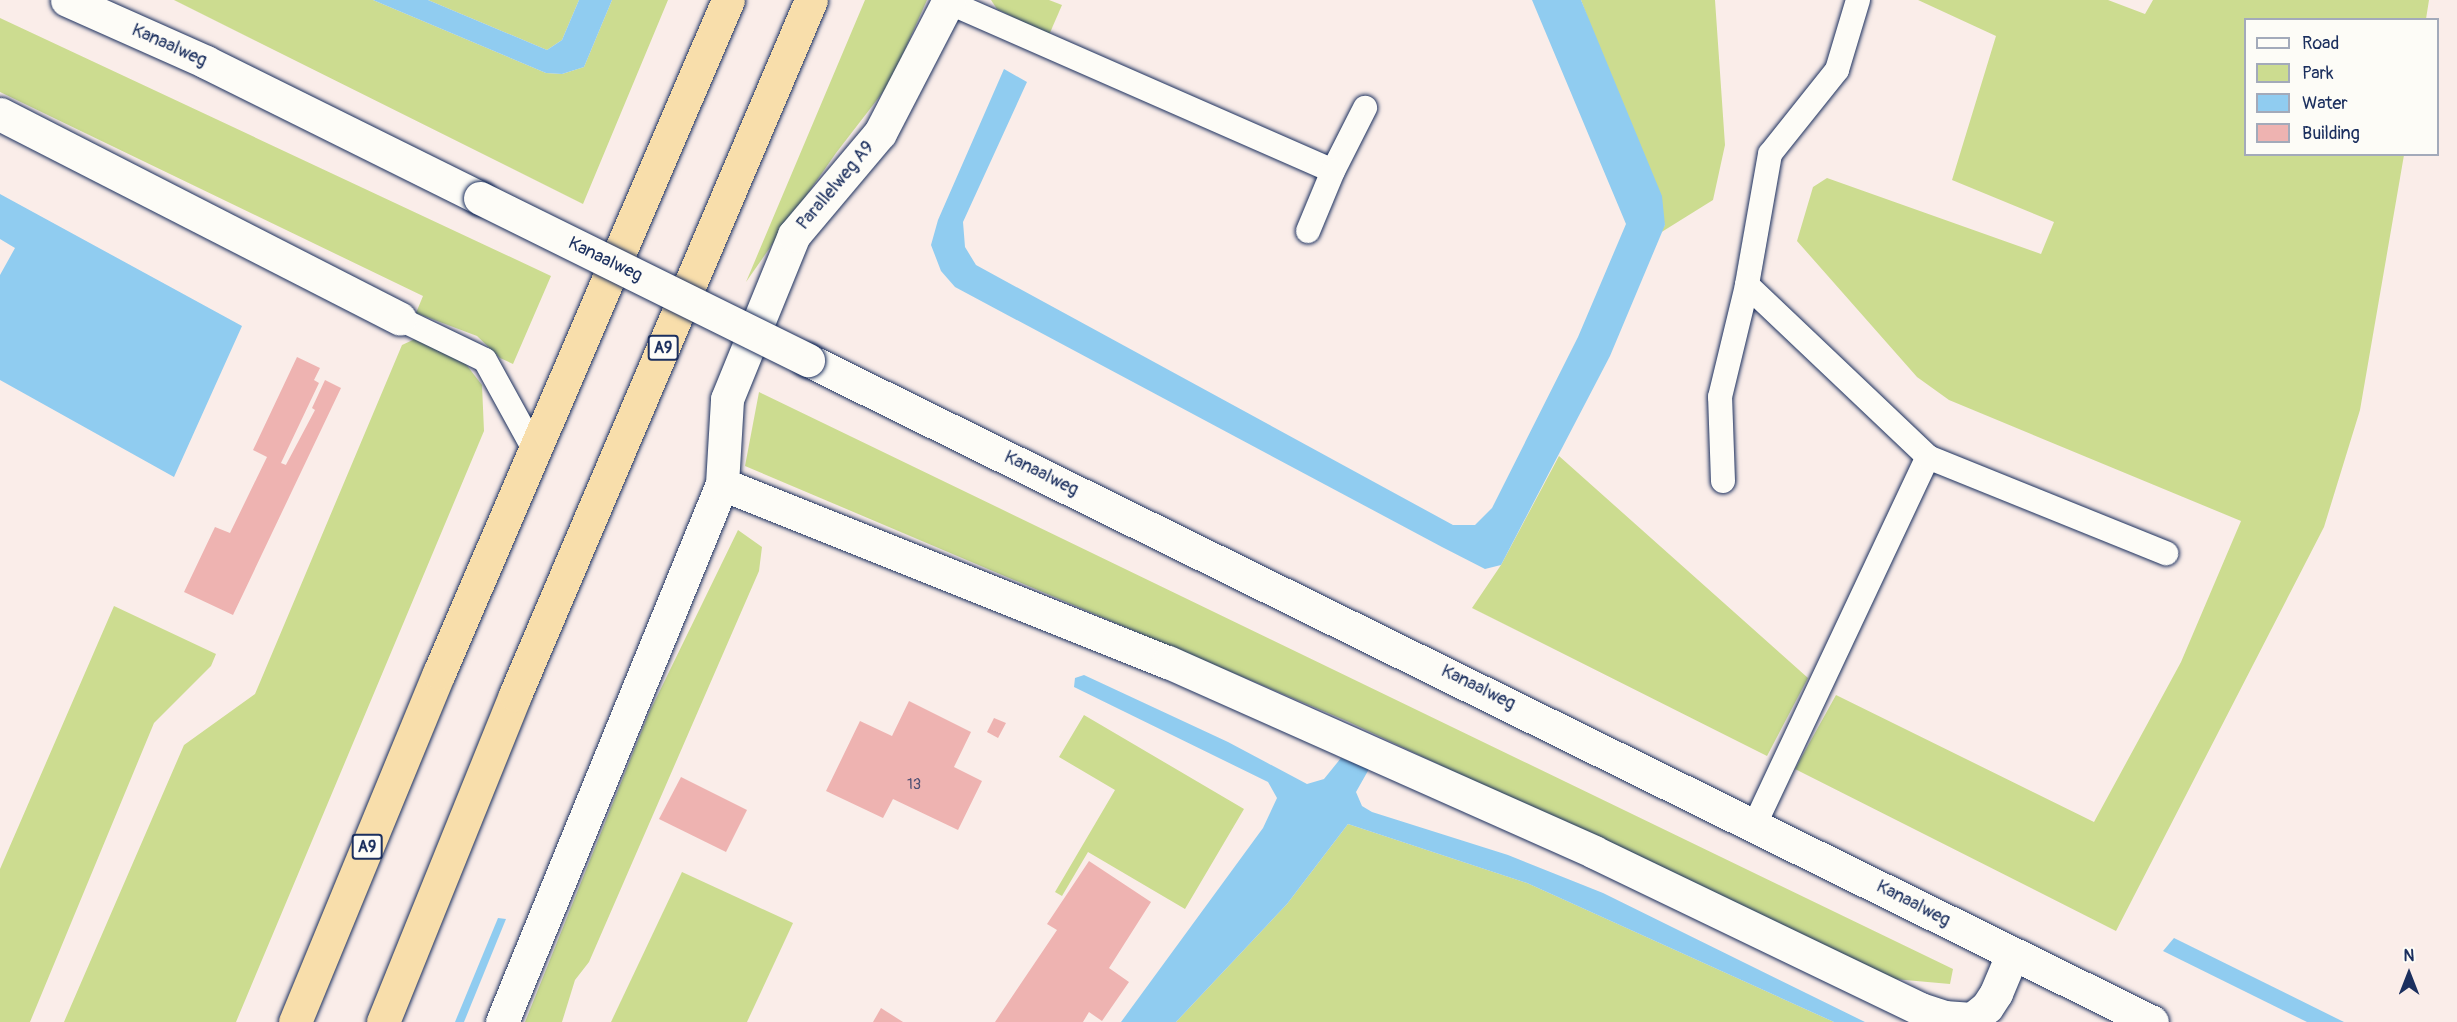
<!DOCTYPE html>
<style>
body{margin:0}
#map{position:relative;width:2457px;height:1022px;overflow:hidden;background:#faede9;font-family:Pangolin,sans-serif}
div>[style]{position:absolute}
.green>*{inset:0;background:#ccdc90}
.water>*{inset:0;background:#90ccf0}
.building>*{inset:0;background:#eeb3b1}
.roads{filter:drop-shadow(0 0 2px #1b2f5e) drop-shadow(0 0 2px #1b2f5e)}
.service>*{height:24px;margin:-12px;padding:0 12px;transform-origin:12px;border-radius:12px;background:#fdfcf7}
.minor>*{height:33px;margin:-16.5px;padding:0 16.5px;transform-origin:16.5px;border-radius:16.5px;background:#fdfcf7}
.tertiary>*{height:33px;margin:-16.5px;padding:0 16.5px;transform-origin:16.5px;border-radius:16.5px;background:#fdfcf7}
.motorway>*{height:33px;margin:-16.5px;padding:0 16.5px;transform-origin:16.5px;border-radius:16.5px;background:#f8deab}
.bridges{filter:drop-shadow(0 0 2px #1b2f5e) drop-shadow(0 0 2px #1b2f5e)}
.tertiary-bridge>*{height:33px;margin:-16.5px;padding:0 16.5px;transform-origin:16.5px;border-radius:16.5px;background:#fdfcf7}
span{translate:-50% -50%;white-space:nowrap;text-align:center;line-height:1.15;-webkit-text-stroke:5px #fdfcf7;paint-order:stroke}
.number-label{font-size:15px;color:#505073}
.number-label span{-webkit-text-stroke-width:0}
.shield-label span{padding:2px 4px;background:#fdfcf7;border:2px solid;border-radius:4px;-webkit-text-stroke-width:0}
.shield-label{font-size:16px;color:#1b2f5e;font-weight:700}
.street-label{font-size:18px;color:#1b2f5e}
.legend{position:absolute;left:2244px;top:18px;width:195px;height:138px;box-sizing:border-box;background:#fdfcf7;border:2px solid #a3aaba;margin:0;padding:8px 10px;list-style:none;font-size:18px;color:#1b2f5e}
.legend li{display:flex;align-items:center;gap:12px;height:30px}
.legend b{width:30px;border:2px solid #a3aaba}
.north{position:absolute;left:2379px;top:944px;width:60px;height:60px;-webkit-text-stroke:4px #fdfcf7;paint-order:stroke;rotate:0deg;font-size:16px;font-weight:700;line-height:24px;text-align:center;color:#1b2f5e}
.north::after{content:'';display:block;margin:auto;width:21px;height:27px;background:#1b2f5e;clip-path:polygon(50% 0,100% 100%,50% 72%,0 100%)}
</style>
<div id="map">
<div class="green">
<i style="clip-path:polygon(174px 0,373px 0,546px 73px,562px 74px,584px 67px,612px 0,668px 0,583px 204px)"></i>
<i style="clip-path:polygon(428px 0,579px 0,562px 40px,547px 50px)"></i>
<i style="clip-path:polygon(865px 0,927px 0,890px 83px,836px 153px,746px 282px)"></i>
<i style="clip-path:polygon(991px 0,1049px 0,1062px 5px,1049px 35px,997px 9px)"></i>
<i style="clip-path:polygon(1581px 0,1715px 0,1725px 145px,1713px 200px,1660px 233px,1665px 225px)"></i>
<i style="clip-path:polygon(1918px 0,2108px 0,2145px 14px,2153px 0,2429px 0,2426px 19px,2246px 20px,2246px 154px,2404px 155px,2360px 410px,2324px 527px,2116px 931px,1795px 769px,1836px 695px,2094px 822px,2181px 662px,2241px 521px,1949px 400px,1917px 377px,1797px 241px,1813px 187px,1827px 178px,2041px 254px,2054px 222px,1952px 180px,1996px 36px)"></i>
<i style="clip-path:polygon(0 18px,551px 276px,513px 364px,500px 358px,477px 336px,416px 313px,423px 296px,0 92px)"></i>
<i style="clip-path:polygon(417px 338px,465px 363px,482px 385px,484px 431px,236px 1022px,64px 1022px,184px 745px,255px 694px,402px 345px)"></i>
<i style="clip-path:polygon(759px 392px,1953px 969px,1950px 984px,1894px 979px,1349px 722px,745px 466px)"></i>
<i style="clip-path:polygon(1559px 456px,1808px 678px,1767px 756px,1472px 608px,1501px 565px)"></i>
<i style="clip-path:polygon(738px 530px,762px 547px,759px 571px,589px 962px,575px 980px,562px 1022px,525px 1022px,649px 713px)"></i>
<i style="clip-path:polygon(114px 606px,216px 654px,211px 666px,154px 723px,30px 1022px,0 1022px,0 869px)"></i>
<i style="clip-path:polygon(1084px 715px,1244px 809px,1185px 909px,1088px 852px,1062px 896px,1055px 892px,1115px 790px,1059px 757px)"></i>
<i style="clip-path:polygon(1348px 824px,1527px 883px,1834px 1022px,1176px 1022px,1287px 904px)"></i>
<i style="clip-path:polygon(682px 872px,793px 923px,747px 1022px,611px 1022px)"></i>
</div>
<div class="water">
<i style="clip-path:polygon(373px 0,428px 0,547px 50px,562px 40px,579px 0,612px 0,584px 67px,562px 74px,546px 73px)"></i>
<i style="clip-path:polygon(1532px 0,1581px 0,1662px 196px,1665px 225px,1610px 356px,1501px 565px,1485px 569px,1442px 547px,955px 287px,941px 271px,931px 245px,938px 220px,1004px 69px,1027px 82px,963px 222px,965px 247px,976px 265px,1453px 525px,1475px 525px,1492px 508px,1578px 337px,1626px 224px)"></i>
<i style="clip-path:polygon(0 194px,242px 326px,174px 477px,0 380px,0 275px,15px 248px,0 239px)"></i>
<i style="clip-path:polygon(1084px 675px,1228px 742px,1307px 784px,1324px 779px,1341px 758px,1369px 769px,1356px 792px,1362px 806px,1372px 812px,1508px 855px,1603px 893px,1865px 1022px,1834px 1022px,1527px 883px,1348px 824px,1287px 904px,1176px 1022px,1121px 1022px,1263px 828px,1277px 798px,1268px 782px,1074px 687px,1075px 678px)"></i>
<i style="clip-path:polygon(498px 918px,506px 919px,464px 1022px,455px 1022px)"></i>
<i style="clip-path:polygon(2174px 938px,2344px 1022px,2307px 1022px,2163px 951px)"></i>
</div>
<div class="building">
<i style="clip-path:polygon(297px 357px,320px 368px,314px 380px,319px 383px,281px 463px,286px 465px,280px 476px,315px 410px,312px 408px,325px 380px,341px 388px,233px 615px,184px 592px,215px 527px,230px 533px,267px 457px,253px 450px)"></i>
<i style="clip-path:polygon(909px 701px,971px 732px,954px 767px,982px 781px,958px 830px,893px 799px,883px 818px,826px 791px,860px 721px,892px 736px)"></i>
<i style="clip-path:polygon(994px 718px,1006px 723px,998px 738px,987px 732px)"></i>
<i style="clip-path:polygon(681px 777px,747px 810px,726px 852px,659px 819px)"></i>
<i style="clip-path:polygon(1089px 861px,1151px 902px,1109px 968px,1129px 982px,1102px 1021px,1089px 1012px,1083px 1022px,995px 1022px,1057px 930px,1047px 924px)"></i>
<i style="clip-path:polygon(881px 1008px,903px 1022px,873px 1022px)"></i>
</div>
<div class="roads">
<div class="service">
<i style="left:1858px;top:0;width:73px;rotate:106.7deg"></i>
<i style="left:1837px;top:70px;width:107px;rotate:128.6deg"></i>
<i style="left:1770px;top:154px;width:133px;rotate:100deg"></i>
<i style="left:1747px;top:285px;width:250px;rotate:43.5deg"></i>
<i style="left:948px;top:2px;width:420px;rotate:23.7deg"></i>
<i style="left:1333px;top:171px;width:71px;rotate:-63.1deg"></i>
<i style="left:1308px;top:231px;width:65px;rotate:-67.4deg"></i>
<i style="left:400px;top:319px;width:94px;rotate:25.8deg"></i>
<i style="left:485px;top:360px;width:104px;rotate:61.2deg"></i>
<i style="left:1723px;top:481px;width:84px;rotate:-92deg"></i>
<i style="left:1720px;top:397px;width:115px;rotate:-76.4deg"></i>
<i style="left:1755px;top:824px;width:406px;rotate:-64.8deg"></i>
<i style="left:1928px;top:457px;width:257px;rotate:22deg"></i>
</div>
<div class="minor">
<i style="left:0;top:114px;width:449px;rotate:27.1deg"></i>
<i style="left:722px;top:484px;width:480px;rotate:21.8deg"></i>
<i style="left:1168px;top:662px;width:466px;rotate:24deg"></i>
<i style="left:1594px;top:852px;width:362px;rotate:25.7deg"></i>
<i style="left:1920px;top:1009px;width:25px;rotate:18deg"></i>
<i style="left:1944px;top:1017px;width:28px;rotate:4deg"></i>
<i style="left:1972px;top:1019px;width:19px;rotate:-39deg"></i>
<i style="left:1987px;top:1007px;width:17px;rotate:-57deg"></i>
<i style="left:1996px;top:993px;width:41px;rotate:-67.2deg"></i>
<i style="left:502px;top:1022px;width:581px;rotate:-67.76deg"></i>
<i style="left:722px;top:484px;width:85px;rotate:-86.6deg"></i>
<i style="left:727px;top:399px;width:177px;rotate:-67.8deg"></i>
<i style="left:794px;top:235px;width:133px;rotate:-49.9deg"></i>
<i style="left:880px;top:133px;width:150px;rotate:-62.6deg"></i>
</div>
<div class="tertiary">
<i style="left:67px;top:0;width:152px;rotate:24deg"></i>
<i style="left:206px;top:62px;width:306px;rotate:26.4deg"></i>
<i style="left:808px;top:360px;width:1498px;rotate:26.22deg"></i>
</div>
<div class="motorway">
<i style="left:295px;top:1022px;width:378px;rotate:-67.6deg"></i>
<i style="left:439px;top:673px;width:732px;rotate:-66.76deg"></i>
<i style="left:383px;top:1022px;width:353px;rotate:-68deg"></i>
<i style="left:515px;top:695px;width:755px;rotate:-66.93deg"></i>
</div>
</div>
<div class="bridges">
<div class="tertiary-bridge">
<i style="left:480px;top:198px;width:366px;rotate:26.3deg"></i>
</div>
</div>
<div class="number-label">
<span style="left:914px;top:785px">13</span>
</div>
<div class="shield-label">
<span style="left:663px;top:348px">A9</span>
<span style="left:367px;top:847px">A9</span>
</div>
<div class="street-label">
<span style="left:169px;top:46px;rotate:24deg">Kanaalweg</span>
<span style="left:836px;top:186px;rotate:-50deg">Parallelweg A9</span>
<span style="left:605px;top:260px;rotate:26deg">Kanaalweg</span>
<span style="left:1041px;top:474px;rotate:26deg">Kanaalweg</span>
<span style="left:1478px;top:688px;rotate:26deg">Kanaalweg</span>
<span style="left:1913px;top:904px;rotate:27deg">Kanaalweg</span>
</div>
<ul class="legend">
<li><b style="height:8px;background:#fdfcf7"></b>Road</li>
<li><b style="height:16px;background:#ccdc90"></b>Park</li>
<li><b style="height:16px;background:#90ccf0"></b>Water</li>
<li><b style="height:16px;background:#eeb3b1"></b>Building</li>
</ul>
<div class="north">N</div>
</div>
